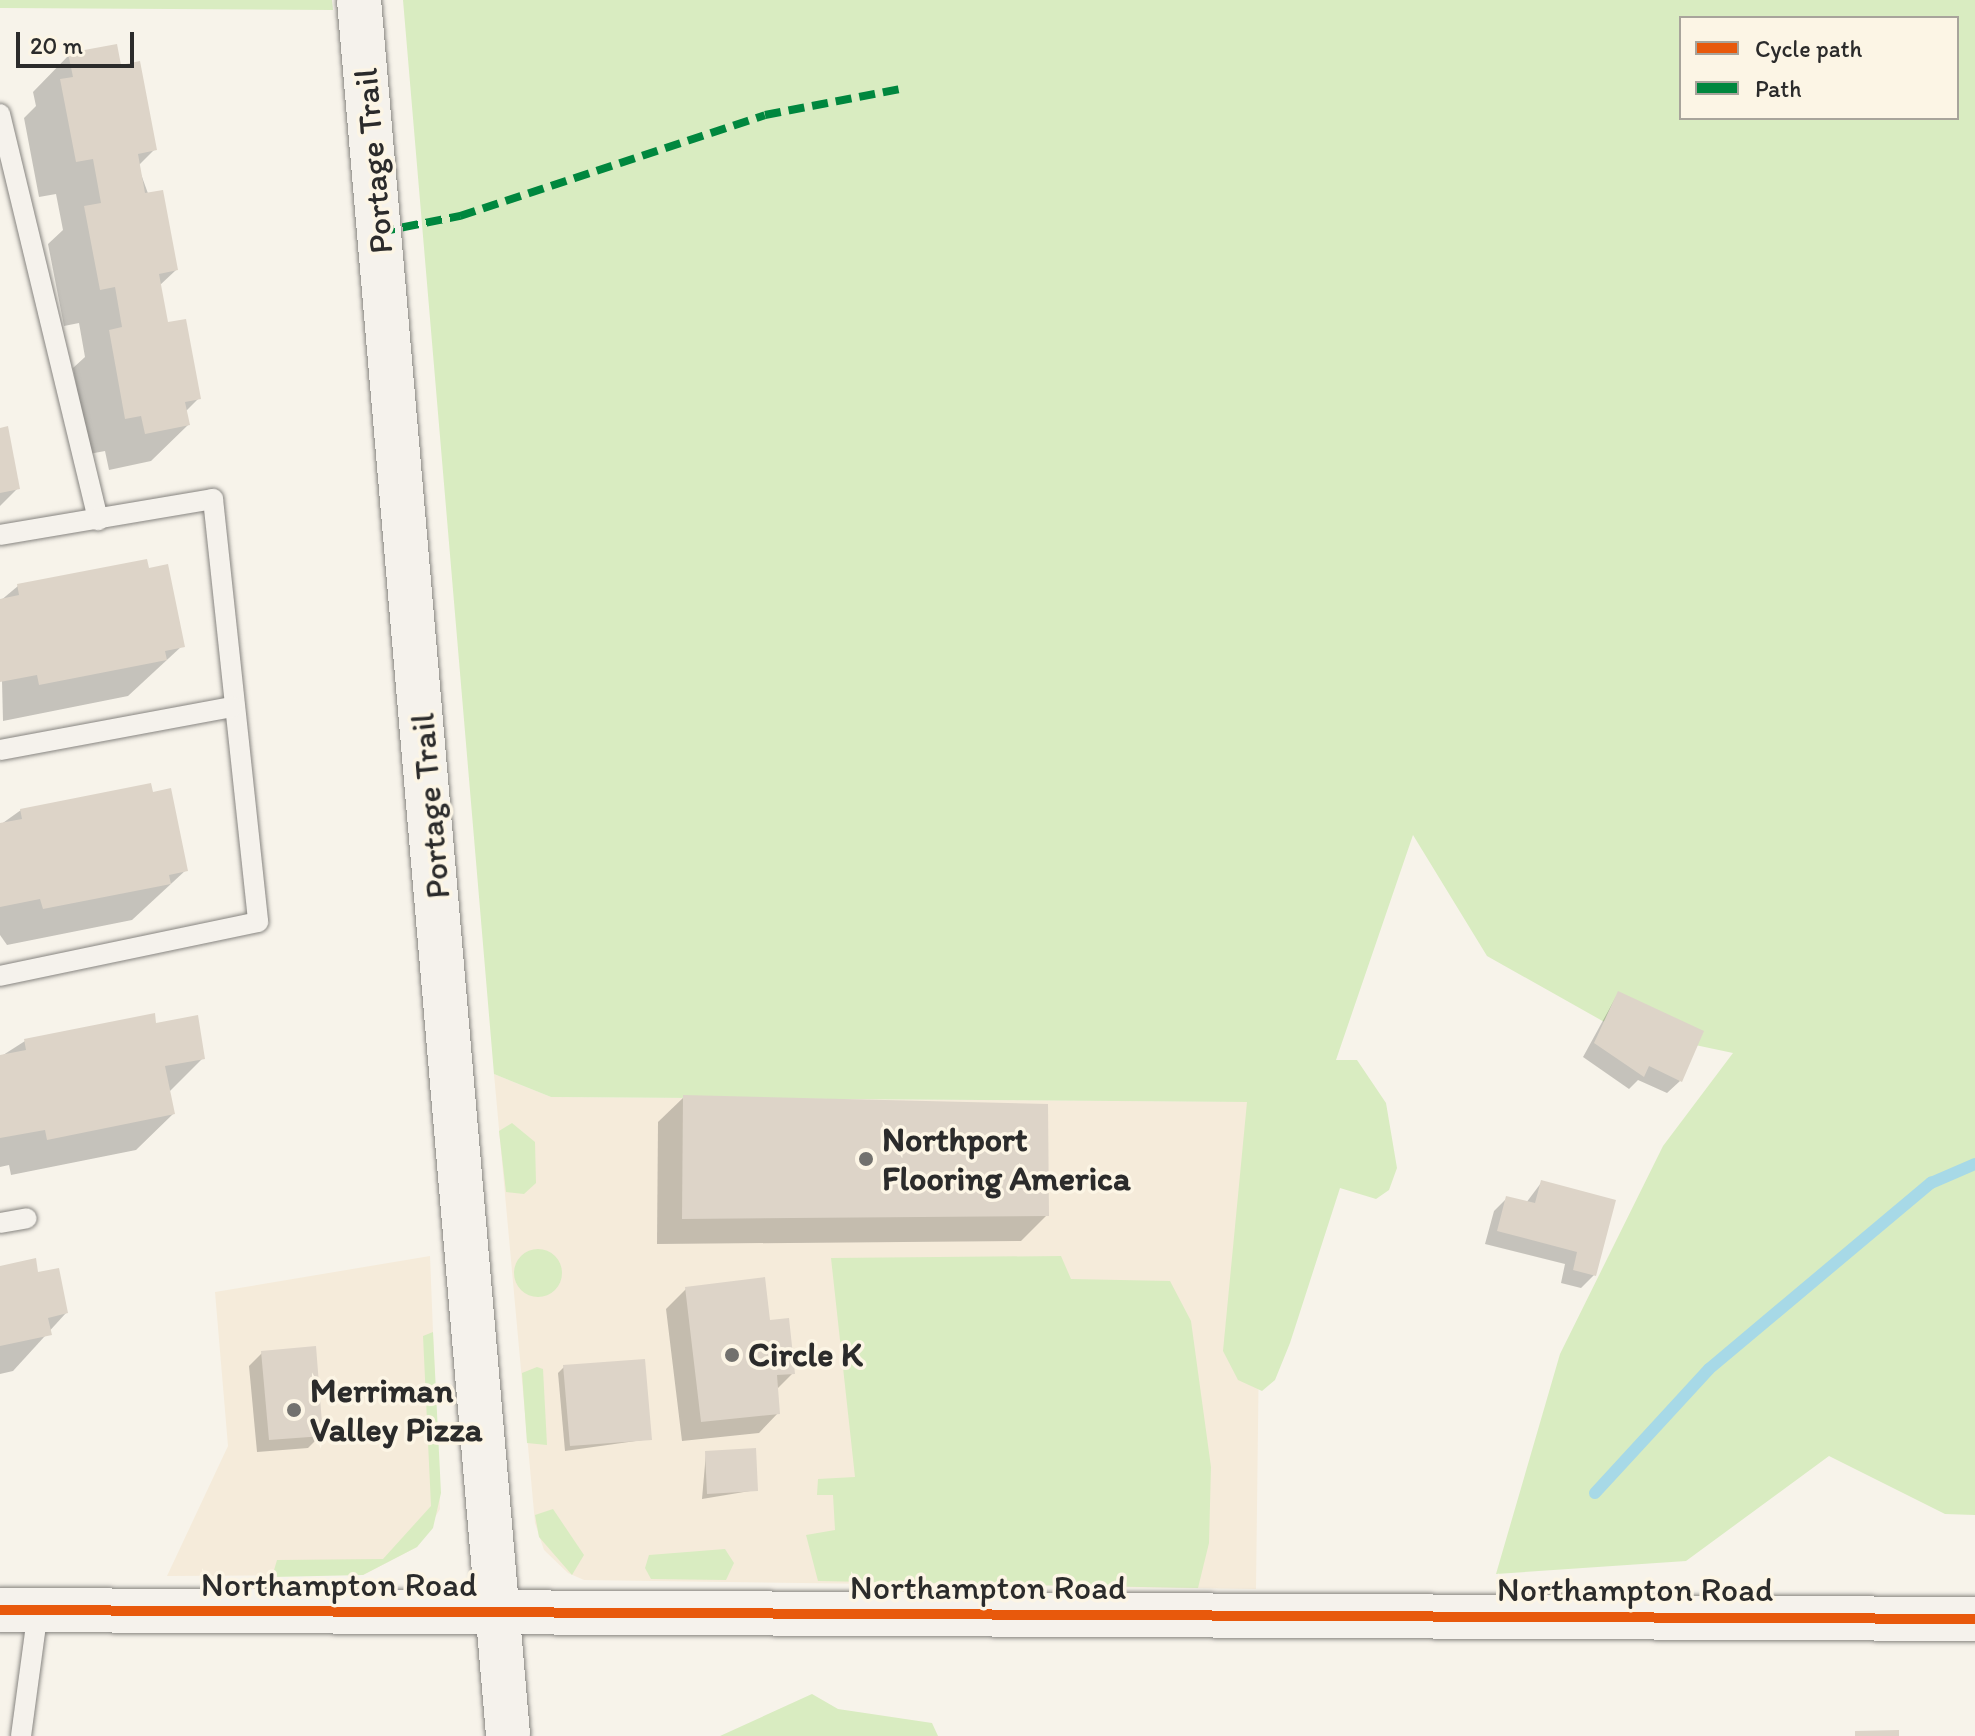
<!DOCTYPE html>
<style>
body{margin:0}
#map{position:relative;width:1975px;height:1736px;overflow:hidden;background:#f7f3ea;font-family:Itim,sans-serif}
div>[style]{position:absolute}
.built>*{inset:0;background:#f5ebda}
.green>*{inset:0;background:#d9ecc1}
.round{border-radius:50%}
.shadow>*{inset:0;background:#0003}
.stream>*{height:12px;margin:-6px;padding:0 6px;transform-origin:6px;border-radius:6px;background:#a7d9e7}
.building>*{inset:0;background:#ddd4c8}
.roads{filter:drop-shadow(0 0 2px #878581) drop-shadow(0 0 2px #878581)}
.lane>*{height:20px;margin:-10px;padding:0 10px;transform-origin:10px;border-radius:10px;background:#f5f2ec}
.secondary>*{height:44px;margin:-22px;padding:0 22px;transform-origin:22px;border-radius:22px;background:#f5f2ec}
.quiet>*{height:8px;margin-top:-4px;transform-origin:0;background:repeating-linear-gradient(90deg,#00873e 0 16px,transparent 0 24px)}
.cycleway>*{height:10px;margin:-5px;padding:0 5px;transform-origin:5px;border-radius:5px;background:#e8590c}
.dots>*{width:22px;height:22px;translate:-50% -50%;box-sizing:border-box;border:4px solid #fcf5e5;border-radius:50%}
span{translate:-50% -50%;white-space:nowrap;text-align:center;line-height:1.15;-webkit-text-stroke:7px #fcf5e5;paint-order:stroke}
.street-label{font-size:34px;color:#2b2b2b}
.poi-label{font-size:34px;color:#2b2b2b;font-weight:700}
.left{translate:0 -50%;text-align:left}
.legend{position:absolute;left:1679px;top:16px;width:280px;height:104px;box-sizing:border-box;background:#fcf5e5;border:2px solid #a8a49b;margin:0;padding:10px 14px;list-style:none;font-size:24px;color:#2b2b2b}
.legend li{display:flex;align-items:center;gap:16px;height:40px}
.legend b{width:40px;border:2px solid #a8a49b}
.scale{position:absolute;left:16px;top:32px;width:118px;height:36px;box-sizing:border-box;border:4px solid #2b2b2b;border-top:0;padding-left:10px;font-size:24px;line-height:28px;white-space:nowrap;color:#2b2b2b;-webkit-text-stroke:6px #fcf5e5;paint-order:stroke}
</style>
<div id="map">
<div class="built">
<i style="clip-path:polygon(494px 1074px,551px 1097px,1262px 1102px,1256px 1589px,584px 1580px,568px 1573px,544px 1550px,535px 1523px)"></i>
<i style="clip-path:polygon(430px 1256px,440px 1509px,417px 1547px,363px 1575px,167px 1576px,228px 1446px,215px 1292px)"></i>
</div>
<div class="green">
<i style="clip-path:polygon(0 0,332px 0,333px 10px,0 8px)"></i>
<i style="clip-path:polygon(evenodd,403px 0,1975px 0,1975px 1515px,1945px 1514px,1829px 1456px,1686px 1561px,1496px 1574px,1560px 1354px,1663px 1146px,1733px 1053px,1615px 1028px,1487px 956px,1413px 835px,1336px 1060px,1357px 1060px,1386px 1103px,1397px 1168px,1389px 1190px,1376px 1199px,1340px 1188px,1290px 1343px,1275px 1380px,1262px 1391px,1238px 1380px,1223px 1351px,1247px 1102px,551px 1097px,494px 1074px,403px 0,1681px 18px,1957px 18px,1957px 118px,1681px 118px,1681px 18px)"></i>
<i style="clip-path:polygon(512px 1123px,535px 1142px,536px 1183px,524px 1194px,506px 1192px,499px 1131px)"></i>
<i class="round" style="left:514px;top:1249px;width:48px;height:48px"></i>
<i style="clip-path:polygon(1061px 1256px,1071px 1279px,1170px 1281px,1191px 1321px,1211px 1467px,1209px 1543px,1198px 1588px,818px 1581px,806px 1535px,835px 1530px,833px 1495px,817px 1495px,818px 1479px,855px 1477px,831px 1258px)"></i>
<i style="clip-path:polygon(433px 1332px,441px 1493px,433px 1528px,417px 1547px,363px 1575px,272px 1577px,277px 1560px,383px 1559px,431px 1506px,423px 1336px)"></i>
<i style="clip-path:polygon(537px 1367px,543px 1369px,547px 1445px,527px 1443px,522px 1373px)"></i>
<i style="clip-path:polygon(553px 1509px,584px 1555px,572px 1575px,539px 1537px,535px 1515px)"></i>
<i style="clip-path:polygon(725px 1549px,734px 1563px,726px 1580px,651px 1579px,645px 1568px,649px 1555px)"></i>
<i style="clip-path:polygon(812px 1694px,838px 1709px,932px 1723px,938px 1736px,720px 1736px)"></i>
</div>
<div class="shadow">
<i style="clip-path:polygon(69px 55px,119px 67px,155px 149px,138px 166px,176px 270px,159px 286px,167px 325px,199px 398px,185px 412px,188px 425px,151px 461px,109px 470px,105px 451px,89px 454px,73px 368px,85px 357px,79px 323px,64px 326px,48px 244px,63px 230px,56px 194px,39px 197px,24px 118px,36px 106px,33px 92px)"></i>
<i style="clip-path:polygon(0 430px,18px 488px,0 506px)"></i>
<i style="clip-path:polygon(18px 586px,182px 646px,128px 696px,3px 721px,0 601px)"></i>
<i style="clip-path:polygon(21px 810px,186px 870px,132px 920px,7px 945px,0 935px,0 825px)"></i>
<i style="clip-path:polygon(1618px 993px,1680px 1081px,1667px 1093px,1638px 1080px,1629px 1089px,1583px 1057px)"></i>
<i style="clip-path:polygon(155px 1025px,203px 1058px,168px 1093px,173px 1114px,136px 1150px,11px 1175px,9px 1165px,0 1167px,0 1057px,25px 1041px)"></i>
<i style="clip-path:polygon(684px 1097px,1047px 1215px,1021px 1241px,657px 1244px,658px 1122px)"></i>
<i style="clip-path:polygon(1541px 1183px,1594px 1275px,1581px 1288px,1561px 1283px,1565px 1264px,1485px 1244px,1494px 1211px,1507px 1198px,1526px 1203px)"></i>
<i style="clip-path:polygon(0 1268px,37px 1275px,66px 1313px,13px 1371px,0 1374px)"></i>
<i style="clip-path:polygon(686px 1289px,768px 1322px,793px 1373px,776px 1390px,778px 1413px,759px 1433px,682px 1441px,666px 1309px)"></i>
<i style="clip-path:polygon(262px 1353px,321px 1435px,308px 1448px,257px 1452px,249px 1366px)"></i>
<i style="clip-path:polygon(564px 1367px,650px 1439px,565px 1451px,558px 1373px)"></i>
<i style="clip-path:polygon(706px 1453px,756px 1490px,702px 1499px)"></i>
</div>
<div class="stream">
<i style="left:1595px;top:1493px;width:168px;rotate:-47.4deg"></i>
<i style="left:1709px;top:1369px;width:290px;rotate:-40deg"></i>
<i style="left:1931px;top:1183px;width:48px;rotate:-23.4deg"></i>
</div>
<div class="building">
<i style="clip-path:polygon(117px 44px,121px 65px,140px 61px,157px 150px,138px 154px,145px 193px,163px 190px,178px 270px,159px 274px,168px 322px,186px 319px,201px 399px,185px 402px,190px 425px,145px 434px,141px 416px,125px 419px,109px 330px,122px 327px,115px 287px,100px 290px,84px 206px,101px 203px,93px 159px,76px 162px,60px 79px,73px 77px,68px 53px)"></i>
<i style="clip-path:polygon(8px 426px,20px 489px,0 493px,0 428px)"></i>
<i style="clip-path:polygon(147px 559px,149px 568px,168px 564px,185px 647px,165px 651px,167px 660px,39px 685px,37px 675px,0 682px,0 599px,19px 595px,17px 584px)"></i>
<i style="clip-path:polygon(151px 783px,153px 792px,171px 788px,188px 871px,169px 875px,171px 884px,43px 909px,40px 899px,0 907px,0 823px,22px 819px,20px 809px)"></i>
<i style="clip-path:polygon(1618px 991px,1704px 1031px,1682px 1082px,1649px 1066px,1644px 1077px,1594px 1043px)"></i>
<i style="clip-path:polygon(155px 1013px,156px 1023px,198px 1015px,205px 1059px,165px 1066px,175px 1114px,47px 1140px,45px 1130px,0 1138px,0 1055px,26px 1050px,24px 1039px)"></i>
<i style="clip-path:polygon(683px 1095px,1048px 1104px,1049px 1216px,682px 1219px)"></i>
<i style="clip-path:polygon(1541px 1180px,1616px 1200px,1596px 1276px,1573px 1270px,1577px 1252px,1497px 1231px,1506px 1196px,1535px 1203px)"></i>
<i style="clip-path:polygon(36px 1258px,38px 1272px,59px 1268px,68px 1313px,48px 1318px,52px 1335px,0 1346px,0 1266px)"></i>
<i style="clip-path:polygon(765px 1277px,770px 1320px,789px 1318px,795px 1374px,777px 1375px,780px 1414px,701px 1422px,685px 1287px)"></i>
<i style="clip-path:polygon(316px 1346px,323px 1436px,269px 1440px,261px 1351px)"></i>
<i style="clip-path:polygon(645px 1359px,652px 1440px,570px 1446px,563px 1365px)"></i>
<i style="clip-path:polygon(756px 1448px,758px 1491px,707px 1494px,705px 1451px)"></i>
<i style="clip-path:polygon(1899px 1730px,1899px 1736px,1855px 1736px,1855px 1731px)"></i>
</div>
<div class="roads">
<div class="lane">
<i style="left:0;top:114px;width:418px;rotate:76.4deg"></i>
<i style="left:0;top:535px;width:216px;rotate:-9.6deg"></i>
<i style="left:213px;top:499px;width:425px;rotate:83.9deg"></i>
<i style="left:258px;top:922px;width:264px;rotate:168.2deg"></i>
<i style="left:0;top:750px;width:236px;rotate:-10.5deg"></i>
<i style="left:0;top:1223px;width:27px;rotate:-10deg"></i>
<i style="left:21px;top:1736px;width:126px;rotate:-82.3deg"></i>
</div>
<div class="secondary">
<i style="left:359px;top:0;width:1742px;rotate:85.09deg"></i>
<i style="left:0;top:1610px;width:1975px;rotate:0.26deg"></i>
</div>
</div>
<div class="quiet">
<i style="left:379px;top:232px;width:83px;rotate:-11.2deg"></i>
<i style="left:460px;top:216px;width:321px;rotate:-18.3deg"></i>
<i style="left:765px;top:115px;width:137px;rotate:-10.9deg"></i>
</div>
<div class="cycleway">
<i style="left:0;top:1610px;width:1975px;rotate:0.26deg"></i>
</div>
<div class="dots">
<i style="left:866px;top:1159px;background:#72716e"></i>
<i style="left:732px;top:1355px;background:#72716e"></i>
<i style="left:294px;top:1410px;background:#72716e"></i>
</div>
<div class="street-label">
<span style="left:373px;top:161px;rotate:-95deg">Portage Trail</span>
<span style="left:430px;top:806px;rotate:-95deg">Portage Trail</span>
<span style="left:339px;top:1585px">Northampton Road</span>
<span style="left:988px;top:1588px">Northampton Road</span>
<span style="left:1635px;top:1590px">Northampton Road</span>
</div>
<div class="poi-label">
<span class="left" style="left:882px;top:1159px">Northport<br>Flooring America</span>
<span class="left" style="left:748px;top:1355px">Circle K</span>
<span class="left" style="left:310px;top:1410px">Merriman<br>Valley Pizza</span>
</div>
<ul class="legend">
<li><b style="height:10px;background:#e8590c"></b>Cycle path</li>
<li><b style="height:10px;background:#00873e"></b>Path</li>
</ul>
<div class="scale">20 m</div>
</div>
